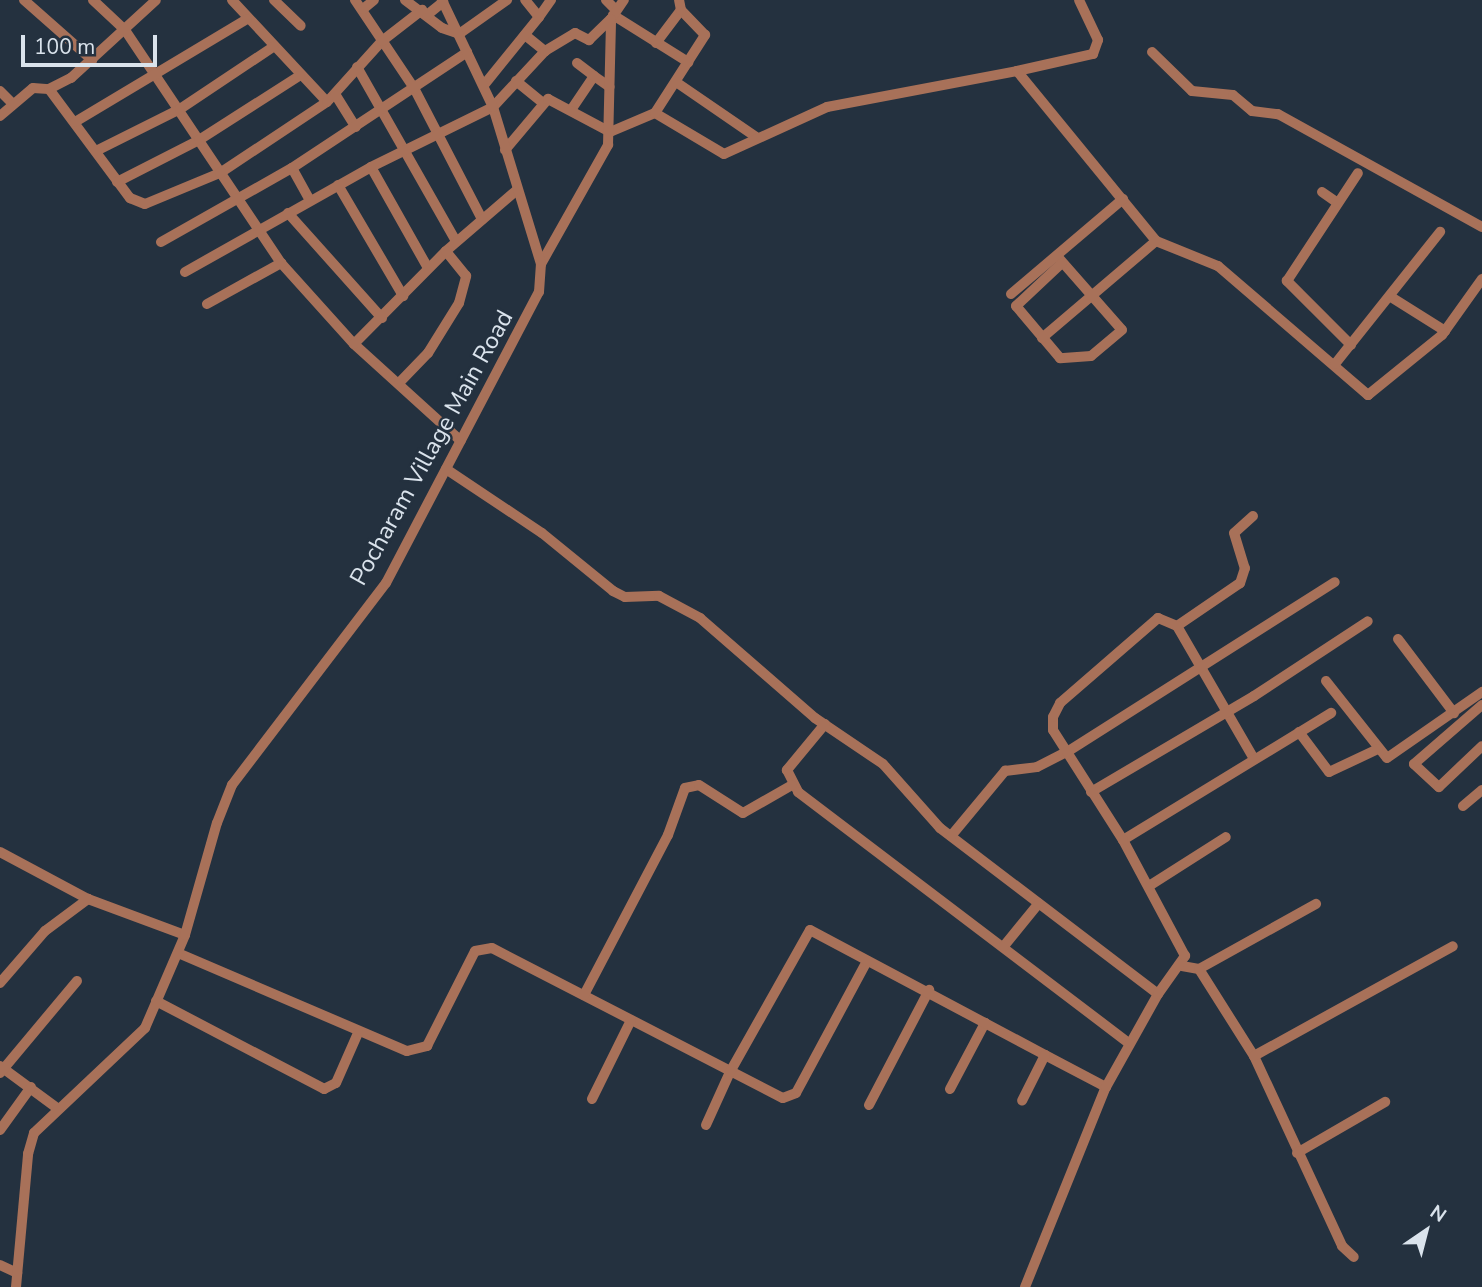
<!DOCTYPE html>
<style>
body{margin:0}
#map{position:relative;width:1482px;height:1287px;overflow:hidden;background:#24313f;font-family:"Nunito Sans",sans-serif}
div>[style]{position:absolute}
.street>*{height:10px;margin:-5px;padding:0 5px;transform-origin:5px;border-radius:5px;background:#a87159}
span{translate:-50% -50%;white-space:nowrap;text-align:center;line-height:1.15;-webkit-text-stroke:5px #24313f;paint-order:stroke}
.street-label{font-size:24px;color:#dae3ec}
.north{position:absolute;left:1391px;top:1196px;width:70px;height:70px;-webkit-text-stroke:5px #24313f;paint-order:stroke;rotate:35deg;font-size:19px;font-weight:700;line-height:28px;text-align:center;color:#dae3ec}
.north::after{content:'';display:block;margin:auto;width:24px;height:32px;background:#dae3ec;clip-path:polygon(50% 0,100% 100%,50% 72%,0 100%)}
.scale{position:absolute;left:21px;top:35px;width:136px;height:32px;box-sizing:border-box;border:4px solid #dae3ec;border-top:0;padding-left:9px;font-size:21px;line-height:24px;white-space:nowrap;color:#dae3ec;-webkit-text-stroke:5px #24313f;paint-order:stroke}
</style>
<div id="map">
<div class="street">
<i style="left:24px;top:0;width:91px;rotate:41.4deg"></i>
<i style="left:93px;top:0;width:44px;rotate:43.2deg"></i>
<i style="left:125px;top:30px;width:280px;rotate:56.2deg"></i>
<i style="left:281px;top:263px;width:109px;rotate:48deg"></i>
<i style="left:354px;top:344px;width:144px;rotate:42.2deg"></i>
<i style="left:232px;top:0;width:139px;rotate:47deg"></i>
<i style="left:274px;top:0;width:37px;rotate:44deg"></i>
<i style="left:355px;top:0;width:106px;rotate:56.2deg"></i>
<i style="left:414px;top:88px;width:148px;rotate:62.6deg"></i>
<i style="left:405px;top:0;width:46px;rotate:37.1deg"></i>
<i style="left:442px;top:28px;width:18px;rotate:19deg"></i>
<i style="left:459px;top:34px;width:59px;rotate:-35.3deg"></i>
<i style="left:606px;top:0;width:14px;rotate:45deg"></i>
<i style="left:363px;top:9px;width:14px;rotate:-39deg"></i>
<i style="left:427px;top:15px;width:21px;rotate:-39deg"></i>
<i style="left:613px;top:15px;width:89px;rotate:32.1deg"></i>
<i style="left:539px;top:17px;width:21px;rotate:-55deg"></i>
<i style="left:525px;top:35px;width:26px;rotate:39deg"></i>
<i style="left:656px;top:43px;width:41px;rotate:-52.9deg"></i>
<i style="left:1152px;top:52px;width:56px;rotate:44.3deg"></i>
<i style="left:1192px;top:91px;width:41px;rotate:5.6deg"></i>
<i style="left:1233px;top:95px;width:25px;rotate:40deg"></i>
<i style="left:1252px;top:111px;width:26px;rotate:7deg"></i>
<i style="left:1278px;top:114px;width:233px;rotate:29deg"></i>
<i style="left:577px;top:63px;width:21px;rotate:37deg"></i>
<i style="left:357px;top:67px;width:200px;rotate:60.4deg"></i>
<i style="left:1017px;top:71px;width:78px;rotate:-12.6deg"></i>
<i style="left:1093px;top:54px;width:15px;rotate:-70deg"></i>
<i style="left:1098px;top:40px;width:44px;rotate:-115.4deg"></i>
<i style="left:516px;top:81px;width:33px;rotate:39deg"></i>
<i style="left:676px;top:82px;width:97px;rotate:34.5deg"></i>
<i style="left:484px;top:85px;width:87px;rotate:-51deg"></i>
<i style="left:539px;top:17px;width:22px;rotate:-129deg"></i>
<i style="left:49px;top:89px;width:136px;rotate:53.4deg"></i>
<i style="left:130px;top:198px;width:16px;rotate:22deg"></i>
<i style="left:145px;top:204px;width:81px;rotate:-22.5deg"></i>
<i style="left:220px;top:173px;width:128px;rotate:-33.6deg"></i>
<i style="left:327px;top:102px;width:82px;rotate:-48deg"></i>
<i style="left:382px;top:41px;width:51px;rotate:-37.8deg"></i>
<i style="left:0;top:91px;width:18px;rotate:45deg"></i>
<i style="left:335px;top:94px;width:39px;rotate:58deg"></i>
<i style="left:571px;top:110px;width:41px;rotate:-55.9deg"></i>
<i style="left:594px;top:76px;width:19px;rotate:35deg"></i>
<i style="left:655px;top:113px;width:80px;rotate:30.7deg"></i>
<i style="left:724px;top:154px;width:113px;rotate:-24.5deg"></i>
<i style="left:827px;top:107px;width:193px;rotate:-10.7deg"></i>
<i style="left:1017px;top:71px;width:220px;rotate:50.7deg"></i>
<i style="left:1156px;top:241px;width:67px;rotate:22deg"></i>
<i style="left:1218px;top:266px;width:198px;rotate:40.7deg"></i>
<i style="left:1368px;top:395px;width:95px;rotate:-39deg"></i>
<i style="left:1442px;top:335px;width:69px;rotate:-54.5deg"></i>
<i style="left:0;top:116px;width:43px;rotate:-40.3deg"></i>
<i style="left:33px;top:88px;width:16px;rotate:4deg"></i>
<i style="left:49px;top:89px;width:25px;rotate:-27deg"></i>
<i style="left:71px;top:78px;width:115px;rotate:-42.5deg"></i>
<i style="left:75px;top:122px;width:200px;rotate:-30.9deg"></i>
<i style="left:505px;top:150px;width:67px;rotate:-49.9deg"></i>
<i style="left:548px;top:99px;width:70px;rotate:28deg"></i>
<i style="left:610px;top:132px;width:49px;rotate:-22.9deg"></i>
<i style="left:655px;top:113px;width:93px;rotate:-57.3deg"></i>
<i style="left:705px;top:35px;width:35px;rotate:-134deg"></i>
<i style="left:681px;top:10px;width:10px;rotate:-101deg"></i>
<i style="left:96px;top:151px;width:94px;rotate:-26.6deg"></i>
<i style="left:180px;top:109px;width:112px;rotate:-33.7deg"></i>
<i style="left:371px;top:167px;width:116px;rotate:60.6deg"></i>
<i style="left:292px;top:168px;width:37px;rotate:61deg"></i>
<i style="left:117px;top:182px;width:92px;rotate:-27.1deg"></i>
<i style="left:199px;top:140px;width:119px;rotate:-32.6deg"></i>
<i style="left:338px;top:185px;width:129px;rotate:59.6deg"></i>
<i style="left:1322px;top:192px;width:19px;rotate:35deg"></i>
<i style="left:288px;top:213px;width:141px;rotate:48.2deg"></i>
<i style="left:161px;top:242px;width:150px;rotate:-29.5deg"></i>
<i style="left:292px;top:168px;width:210px;rotate:-33.5deg"></i>
<i style="left:1057px;top:256px;width:98px;rotate:48.7deg"></i>
<i style="left:1122px;top:330px;width:40px;rotate:140deg"></i>
<i style="left:1091px;top:356px;width:31px;rotate:176deg"></i>
<i style="left:1060px;top:358px;width:68px;rotate:-130.2deg"></i>
<i style="left:1016px;top:306px;width:63px;rotate:-43.1deg"></i>
<i style="left:541px;top:264px;width:137px;rotate:-60.6deg"></i>
<i style="left:608px;top:145px;width:126px;rotate:-88.6deg"></i>
<i style="left:611px;top:19px;width:23px;rotate:-56deg"></i>
<i style="left:185px;top:272px;width:214px;rotate:-29.4deg"></i>
<i style="left:371px;top:167px;width:136px;rotate:-26.2deg"></i>
<i style="left:493px;top:107px;width:76px;rotate:-47.1deg"></i>
<i style="left:545px;top:51px;width:35px;rotate:-31deg"></i>
<i style="left:575px;top:33px;width:16px;rotate:27deg"></i>
<i style="left:589px;top:40px;width:30px;rotate:-44deg"></i>
<i style="left:1011px;top:294px;width:147px;rotate:-40.3deg"></i>
<i style="left:1391px;top:297px;width:64px;rotate:32.2deg"></i>
<i style="left:207px;top:304px;width:85px;rotate:-29deg"></i>
<i style="left:1042px;top:338px;width:150px;rotate:-40.4deg"></i>
<i style="left:354px;top:344px;width:131px;rotate:-45.3deg"></i>
<i style="left:446px;top:251px;width:94px;rotate:-40.7deg"></i>
<i style="left:1351px;top:345px;width:91px;rotate:-135deg"></i>
<i style="left:1287px;top:281px;width:129px;rotate:-56.7deg"></i>
<i style="left:1335px;top:364px;width:169px;rotate:-51.5deg"></i>
<i style="left:399px;top:383px;width:42px;rotate:-46deg"></i>
<i style="left:428px;top:353px;width:59px;rotate:-58.2deg"></i>
<i style="left:459px;top:303px;width:28px;rotate:-75deg"></i>
<i style="left:466px;top:276px;width:32px;rotate:-129deg"></i>
<i style="left:446px;top:469px;width:115px;rotate:33.7deg"></i>
<i style="left:542px;top:533px;width:92px;rotate:39.2deg"></i>
<i style="left:613px;top:591px;width:13px;rotate:27deg"></i>
<i style="left:625px;top:597px;width:34px;rotate:-2deg"></i>
<i style="left:659px;top:596px;width:47px;rotate:28.2deg"></i>
<i style="left:700px;top:618px;width:152px;rotate:41deg"></i>
<i style="left:815px;top:718px;width:82px;rotate:34.1deg"></i>
<i style="left:883px;top:764px;width:86px;rotate:48.3deg"></i>
<i style="left:940px;top:828px;width:274px;rotate:37.3deg"></i>
<i style="left:1253px;top:516px;width:25px;rotate:138deg"></i>
<i style="left:1234px;top:533px;width:37px;rotate:73deg"></i>
<i style="left:1245px;top:568px;width:16px;rotate:108deg"></i>
<i style="left:1240px;top:583px;width:76px;rotate:145.7deg"></i>
<i style="left:1177px;top:626px;width:154px;rotate:59.9deg"></i>
<i style="left:1398px;top:639px;width:93px;rotate:52.9deg"></i>
<i style="left:1326px;top:681px;width:98px;rotate:51.6deg"></i>
<i style="left:1387px;top:758px;width:116px;rotate:-34.8deg"></i>
<i style="left:1482px;top:705px;width:90px;rotate:139.1deg"></i>
<i style="left:1414px;top:764px;width:34px;rotate:43deg"></i>
<i style="left:1439px;top:787px;width:59px;rotate:-43.6deg"></i>
<i style="left:825px;top:724px;width:60px;rotate:129.6deg"></i>
<i style="left:787px;top:770px;width:25px;rotate:63deg"></i>
<i style="left:798px;top:792px;width:415px;rotate:37.2deg"></i>
<i style="left:1299px;top:732px;width:50px;rotate:53.1deg"></i>
<i style="left:1329px;top:772px;width:54px;rotate:-25.1deg"></i>
<i style="left:1091px;top:792px;width:189px;rotate:-30.5deg"></i>
<i style="left:1254px;top:696px;width:136px;rotate:-33.3deg"></i>
<i style="left:1463px;top:806px;width:25px;rotate:-40deg"></i>
<i style="left:951px;top:836px;width:85px;rotate:-50.3deg"></i>
<i style="left:1005px;top:771px;width:32px;rotate:-7deg"></i>
<i style="left:1037px;top:767px;width:34px;rotate:-27deg"></i>
<i style="left:1067px;top:752px;width:317px;rotate:-32.4deg"></i>
<i style="left:1123px;top:840px;width:244px;rotate:-31.4deg"></i>
<i style="left:0;top:852px;width:100px;rotate:28.1deg"></i>
<i style="left:88px;top:899px;width:103px;rotate:20.4deg"></i>
<i style="left:1149px;top:886px;width:91px;rotate:-32.5deg"></i>
<i style="left:1004px;top:946px;width:55px;rotate:-50.9deg"></i>
<i style="left:178px;top:953px;width:249px;rotate:23.2deg"></i>
<i style="left:407px;top:1051px;width:21px;rotate:-14deg"></i>
<i style="left:427px;top:1046px;width:106px;rotate:-63.2deg"></i>
<i style="left:475px;top:951px;width:17px;rotate:-10deg"></i>
<i style="left:492px;top:948px;width:327px;rotate:27.3deg"></i>
<i style="left:783px;top:1098px;width:14px;rotate:-21deg"></i>
<i style="left:796px;top:1093px;width:150px;rotate:-61.7deg"></i>
<i style="left:1182px;top:966px;width:17px;rotate:10deg"></i>
<i style="left:1199px;top:969px;width:134px;rotate:-29.1deg"></i>
<i style="left:1199px;top:969px;width:103px;rotate:57.7deg"></i>
<i style="left:1254px;top:1056px;width:209px;rotate:65.1deg"></i>
<i style="left:1342px;top:1246px;width:16px;rotate:43deg"></i>
<i style="left:0;top:983px;width:69px;rotate:-49.1deg"></i>
<i style="left:45px;top:931px;width:54px;rotate:-36.7deg"></i>
<i style="left:584px;top:995px;width:181px;rotate:-62.3deg"></i>
<i style="left:668px;top:835px;width:50px;rotate:-70.1deg"></i>
<i style="left:685px;top:788px;width:14px;rotate:-12deg"></i>
<i style="left:699px;top:785px;width:52px;rotate:32.5deg"></i>
<i style="left:743px;top:813px;width:56px;rotate:-29.7deg"></i>
<i style="left:156px;top:1001px;width:190px;rotate:27.6deg"></i>
<i style="left:324px;top:1089px;width:13px;rotate:-27deg"></i>
<i style="left:336px;top:1083px;width:55px;rotate:-66.3deg"></i>
<i style="left:1045px;top:1055px;width:69px;rotate:27.7deg"></i>
<i style="left:1254px;top:1056px;width:227px;rotate:-28.9deg"></i>
<i style="left:0;top:1066px;width:71px;rotate:36.4deg"></i>
<i style="left:0;top:1073px;width:120px;rotate:-50.1deg"></i>
<i style="left:950px;top:1089px;width:75px;rotate:-62.1deg"></i>
<i style="left:592px;top:1099px;width:88px;rotate:-63.7deg"></i>
<i style="left:869px;top:1105px;width:130px;rotate:-62.4deg"></i>
<i style="left:706px;top:1125px;width:58px;rotate:-65.6deg"></i>
<i style="left:730px;top:1072px;width:163px;rotate:-60.6deg"></i>
<i style="left:810px;top:930px;width:266px;rotate:28deg"></i>
<i style="left:1045px;top:1055px;width:51px;rotate:116.6deg"></i>
<i style="left:0;top:1130px;width:53px;rotate:-54.2deg"></i>
<i style="left:1297px;top:1153px;width:102px;rotate:-30.1deg"></i>
<i style="left:0;top:1265px;width:19px;rotate:25deg"></i>
<i style="left:16px;top:1287px;width:134px;rotate:-84.8deg"></i>
<i style="left:28px;top:1154px;width:22px;rotate:-74deg"></i>
<i style="left:34px;top:1133px;width:153px;rotate:-43.4deg"></i>
<i style="left:145px;top:1028px;width:101px;rotate:-66.7deg"></i>
<i style="left:185px;top:935px;width:116px;rotate:-74.1deg"></i>
<i style="left:217px;top:823px;width:41px;rotate:-68.5deg"></i>
<i style="left:232px;top:785px;width:254px;rotate:-52.7deg"></i>
<i style="left:386px;top:583px;width:329px;rotate:-62.3deg"></i>
<i style="left:539px;top:292px;width:28px;rotate:-86deg"></i>
<i style="left:541px;top:264px;width:164px;rotate:-107deg"></i>
<i style="left:493px;top:107px;width:119px;rotate:-115.5deg"></i>
<i style="left:1025px;top:1287px;width:216px;rotate:-68deg"></i>
<i style="left:1106px;top:1087px;width:107px;rotate:-60.8deg"></i>
<i style="left:1158px;top:994px;width:47px;rotate:-54.6deg"></i>
<i style="left:1185px;top:956px;width:132px;rotate:-118.1deg"></i>
<i style="left:1123px;top:840px;width:130px;rotate:-122.5deg"></i>
<i style="left:1053px;top:730px;width:13px;rotate:-90deg"></i>
<i style="left:1053px;top:717px;width:16px;rotate:-63deg"></i>
<i style="left:1060px;top:703px;width:130px;rotate:-40.9deg"></i>
<i style="left:1158px;top:618px;width:21px;rotate:23deg"></i>
</div>
<div class="street-label">
<span style="left:432px;top:448px;rotate:-61deg">Pocharam Village Main Road</span>
</div>
<div class="north">N</div>
<div class="scale">100 m</div>
</div>
